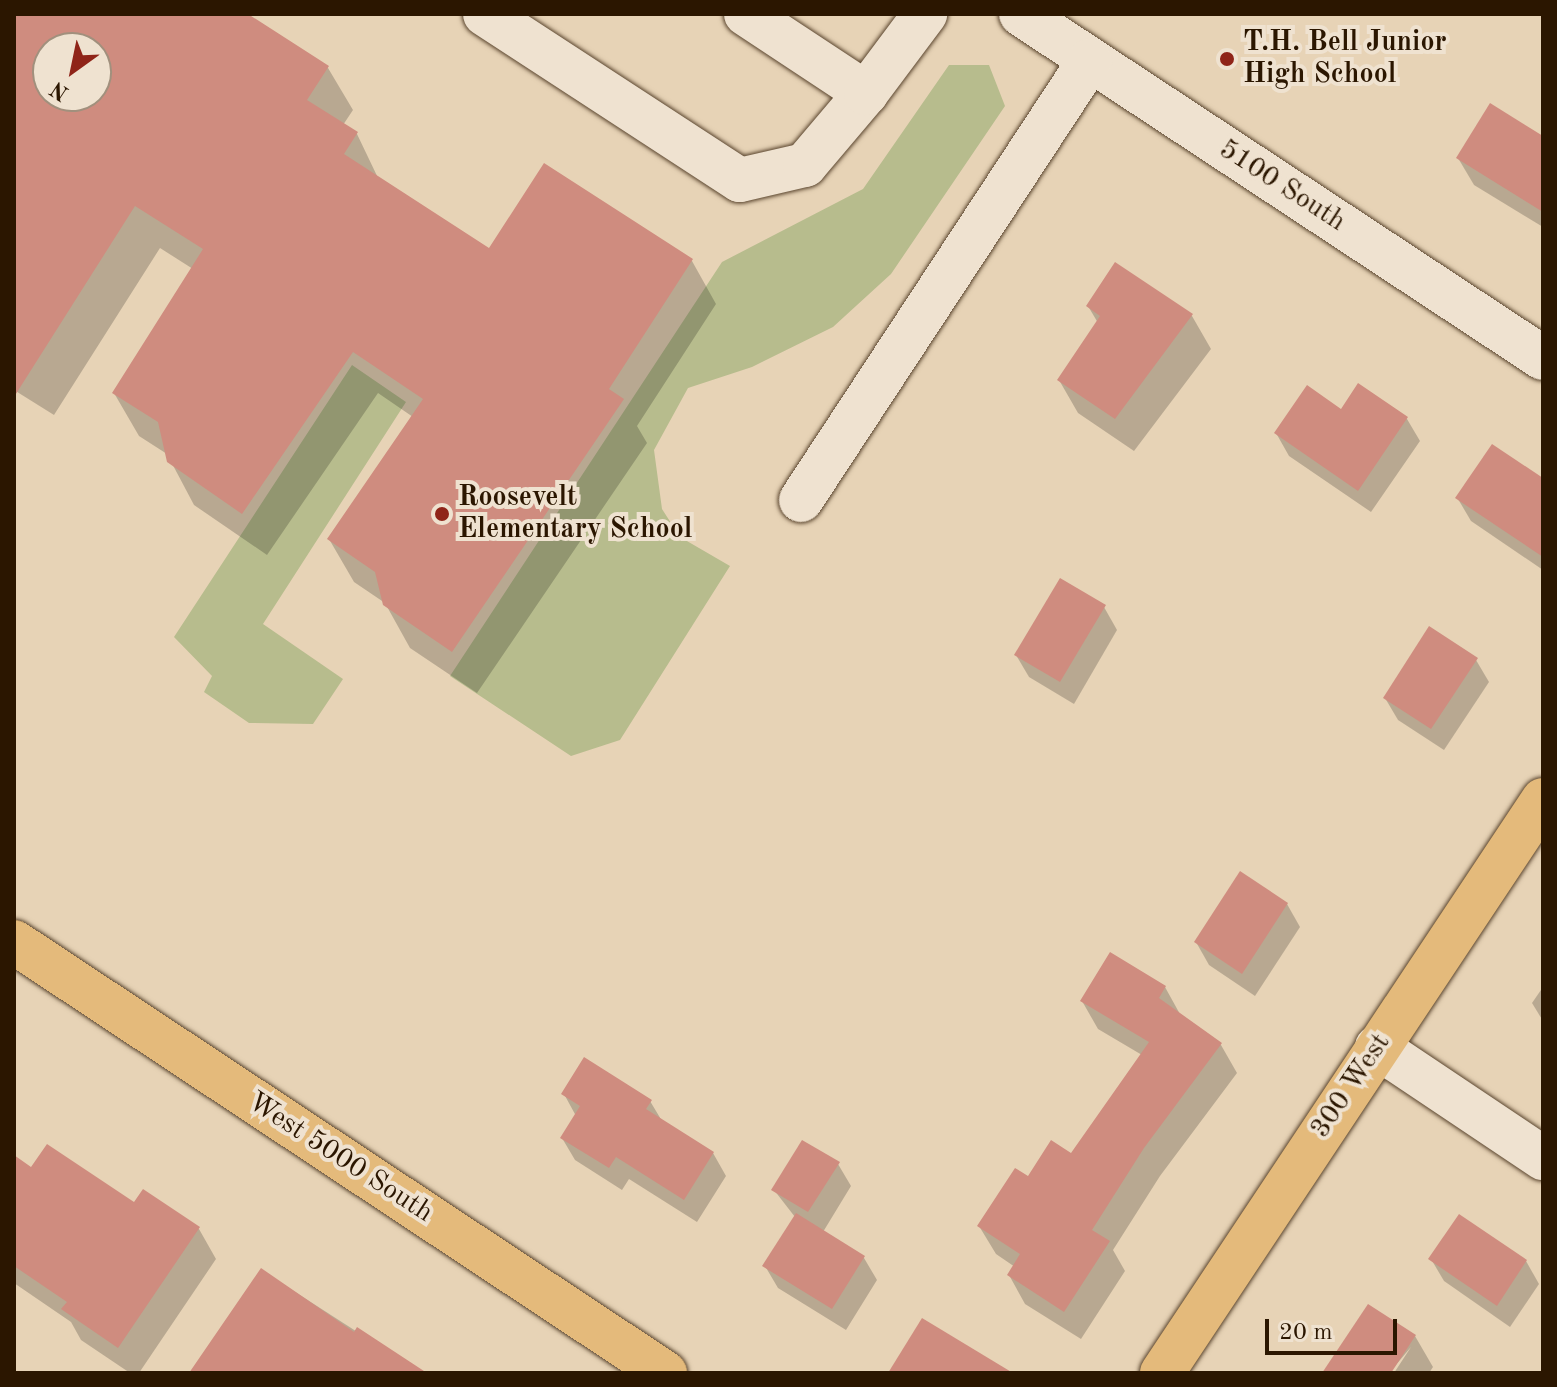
<!DOCTYPE html>
<style>
body{margin:0}
#map{position:relative;width:1557px;height:1387px;overflow:hidden;background:#e7d3b6;font-family:"Old Standard TT",serif}
div>[style]{position:absolute}
.green>*{inset:0;background:#b7bc8d}
.shadow>*{inset:0;background:#0003}
.building>*{inset:0;background:#cf8c7f}
.roads{filter:drop-shadow(0 0 2px #5a452e) drop-shadow(0 0 2px #5a452e)}
.minor>*{height:44px;margin:-22px;padding:0 22px;transform-origin:22px;border-radius:22px;background:#efe2d0}
.major>*{height:44px;margin:-22px;padding:0 22px;transform-origin:22px;border-radius:22px;background:#e4ba7b}
.dots>*{width:22px;height:22px;translate:-50% -50%;box-sizing:border-box;border:4px solid #efe2d0;border-radius:50%}
span{translate:-50% -50%;white-space:nowrap;text-align:center;line-height:1.15;-webkit-text-stroke:8px #efe2d0;paint-order:stroke}
.poi-label{font-size:28px;color:#2b1600;font-weight:700}
.left{translate:0 -50%;text-align:left}
.street-label{font-size:28px;color:#2b1600}
.frame{position:absolute;inset:0;border:16px solid #2b1600;pointer-events:none}
.north{position:absolute;left:32px;top:32px;width:80px;height:80px;box-sizing:border-box;background:#efe2d0;border:2px solid #a1907d;border-radius:50%;rotate:213deg;font-size:22px;font-weight:700;line-height:32px;text-align:center;color:#2b1600}
.north::after{content:'';display:block;margin:auto;width:28px;height:36px;background:#8f2418;clip-path:polygon(50% 0,100% 100%,50% 72%,0 100%)}
.scale{position:absolute;left:1265px;top:1319px;width:132px;height:36px;box-sizing:border-box;border:4px solid #2b1600;border-top:0;padding-left:10px;font-size:24px;line-height:28px;white-space:nowrap;color:#2b1600;-webkit-text-stroke:6px #efe2d0;paint-order:stroke}
</style>
<div id="map">
<div class="green">
<i style="clip-path:polygon(949px 65px,989px 65px,1005px 106px,891px 274px,833px 327px,752px 367px,688px 388px,654px 450px,662px 509px,680px 537px,730px 566px,620px 740px,571px 756px,450px 676px,722px 262px,863px 189px)"></i>
<i style="clip-path:polygon(352px 365px,406px 402px,263px 624px,343px 679px,313px 724px,249px 723px,204px 692px,212px 676px,174px 637px)"></i>
</div>
<div class="shadow">
<i style="clip-path:polygon(evenodd,14px 14px,245px 14px,328px 68px,353px 110px,343px 125px,357px 134px,379px 180px,490px 251px,692px 261px,716px 304px,637px 426px,647px 443px,477px 693px,410px 648px,385px 603px,354px 582px,329px 539px,413px 417px,378px 393px,267px 555px,194px 505px,167px 454px,139px 436px,114px 393px,193px 269px,160px 248px,54px 415px,14px 390px,14px 14px,48px 48px,96px 48px,96px 96px,48px 96px,48px 48px)"></i>
<i style="clip-path:polygon(1543px 138px,1543px 227px,1474px 185px,1458px 158px)"></i>
<i style="clip-path:polygon(1116px 265px,1192px 316px,1211px 349px,1134px 451px,1078px 413px,1059px 380px,1098px 323px,1088px 306px)"></i>
<i style="clip-path:polygon(1359px 386px,1407px 419px,1420px 441px,1371px 512px,1289px 456px,1276px 433px,1341px 412px)"></i>
<i style="clip-path:polygon(1543px 481px,1543px 570px,1471px 521px,1458px 499px)"></i>
<i style="clip-path:polygon(1104px 607px,1117px 630px,1074px 704px,1029px 677px,1016px 655px)"></i>
<i style="clip-path:polygon(1476px 660px,1489px 682px,1444px 750px,1398px 720px,1385px 698px)"></i>
<i style="clip-path:polygon(1287px 904px,1300px 927px,1255px 996px,1209px 965px,1196px 942px)"></i>
<i style="clip-path:polygon(1165px 987px,1181px 1016px,1221px 1045px,1237px 1073px,1160px 1176px,1113px 1250px,1125px 1271px,1081px 1339px,1025px 1304px,1009px 1275px,1015px 1267px,996px 1254px,979px 1226px,1028px 1178px,1071px 1155px,1142px 1055px,1098px 1029px,1082px 1001px)"></i>
<i style="clip-path:polygon(1543px 987px,1543px 1021px,1532px 1003px)"></i>
<i style="clip-path:polygon(564px 1094px,650px 1101px,662px 1121px,713px 1153px,726px 1176px,697px 1222px,629px 1179px,622px 1190px,575px 1160px,562px 1138px,576px 1116px)"></i>
<i style="clip-path:polygon(14px 1158px,32px 1170px,199px 1229px,216px 1259px,139px 1373px,130px 1373px,81px 1340px,71px 1322px,14px 1283px)"></i>
<i style="clip-path:polygon(838px 1164px,851px 1186px,823px 1232px,864px 1258px,877px 1280px,846px 1330px,778px 1288px,765px 1266px,795px 1217px,774px 1190px)"></i>
<i style="clip-path:polygon(1431px 1259px,1526px 1261px,1539px 1284px,1510px 1327px,1444px 1281px)"></i>
<i style="clip-path:polygon(261px 1270px,421px 1373px,191px 1373px)"></i>
<i style="clip-path:polygon(1415px 1336px,1433px 1367px,1429px 1373px,1394px 1373px,1411px 1347px,1389px 1373px,1325px 1373px)"></i>
</div>
<div class="building">
<i style="clip-path:polygon(evenodd,14px 14px,248px 14px,329px 66px,307px 100px,358px 132px,344px 154px,489px 248px,544px 163px,693px 259px,609px 389px,624px 399px,452px 652px,383px 605px,375px 572px,327px 539px,423px 399px,353px 352px,242px 514px,167px 462px,158px 422px,112px 393px,203px 249px,135px 206px,14px 397px,14px 14px,48px 48px,96px 48px,96px 96px,48px 96px,48px 48px)"></i>
<i style="clip-path:polygon(1490px 103px,1543px 136px,1543px 212px,1456px 158px)"></i>
<i style="clip-path:polygon(1115px 262px,1193px 314px,1115px 419px,1057px 380px,1100px 316px,1086px 306px)"></i>
<i style="clip-path:polygon(1358px 383px,1408px 417px,1358px 491px,1274px 433px,1307px 385px,1341px 409px)"></i>
<i style="clip-path:polygon(1492px 444px,1543px 478px,1543px 557px,1455px 498px)"></i>
<i style="clip-path:polygon(1060px 578px,1106px 605px,1060px 682px,1014px 655px)"></i>
<i style="clip-path:polygon(1429px 626px,1478px 658px,1431px 729px,1383px 698px)"></i>
<i style="clip-path:polygon(1240px 871px,1288px 903px,1242px 974px,1194px 942px)"></i>
<i style="clip-path:polygon(1110px 952px,1166px 986px,1159px 998px,1222px 1043px,1144px 1148px,1092px 1230px,1110px 1241px,1064px 1312px,1007px 1275px,1020px 1254px,977px 1226px,1015px 1168px,1028px 1176px,1051px 1140px,1071px 1153px,1149px 1042px,1080px 1001px)"></i>
<i style="clip-path:polygon(584px 1057px,652px 1100px,646px 1109px,714px 1152px,684px 1200px,616px 1157px,609px 1168px,560px 1138px,580px 1106px,561px 1094px)"></i>
<i style="clip-path:polygon(802px 1140px,840px 1162px,808px 1212px,771px 1190px)"></i>
<i style="clip-path:polygon(47px 1144px,134px 1202px,143px 1189px,200px 1227px,118px 1348px,61px 1309px,67px 1302px,14px 1266px,14px 1155px,31px 1167px)"></i>
<i style="clip-path:polygon(796px 1213px,865px 1256px,832px 1309px,762px 1266px)"></i>
<i style="clip-path:polygon(1459px 1214px,1527px 1260px,1497px 1306px,1428px 1259px)"></i>
<i style="clip-path:polygon(261px 1268px,354px 1332px,357px 1327px,427px 1373px,189px 1373px)"></i>
<i style="clip-path:polygon(1368px 1304px,1416px 1335px,1391px 1373px,1322px 1373px)"></i>
<i style="clip-path:polygon(922px 1318px,1013px 1373px,888px 1373px)"></i>
</div>
<div class="roads">
<div class="minor">
<i style="left:485px;top:14px;width:304px;rotate:33.1deg"></i>
<i style="left:740px;top:180px;width:67px;rotate:-13deg"></i>
<i style="left:805px;top:165px;width:94px;rotate:-49.7deg"></i>
<i style="left:746px;top:14px;width:144px;rotate:33.4deg"></i>
<i style="left:866px;top:93px;width:99px;rotate:-53.2deg"></i>
<i style="left:1021px;top:14px;width:625px;rotate:33.39deg"></i>
<i style="left:801px;top:500px;width:526px;rotate:-56.7deg"></i>
<i style="left:1377px;top:1047px;width:200px;rotate:33.8deg"></i>
</div>
<div class="major">
<i style="left:14px;top:942px;width:781px;rotate:33.51deg"></i>
<i style="left:1162px;top:1373px;width:688px;rotate:-56.38deg"></i>
</div>
</div>
<div class="dots">
<i style="left:1227px;top:59px;background:#8f2418"></i>
<i style="left:442px;top:514px;background:#8f2418"></i>
</div>
<div class="poi-label">
<span class="left" style="left:1243px;top:59px">T.H. Bell Junior<br>High School</span>
<span class="left" style="left:458px;top:514px">Roosevelt<br>Elementary School</span>
</div>
<div class="street-label">
<span style="left:1282px;top:186px;rotate:33deg">5100 South</span>
<span style="left:1351px;top:1086px;rotate:-56deg">300 West</span>
<span style="left:340px;top:1158px;rotate:33deg">West 5000 South</span>
</div>
<div class="frame"></div>
<div class="north">N</div>
<div class="scale">20 m</div>
</div>
